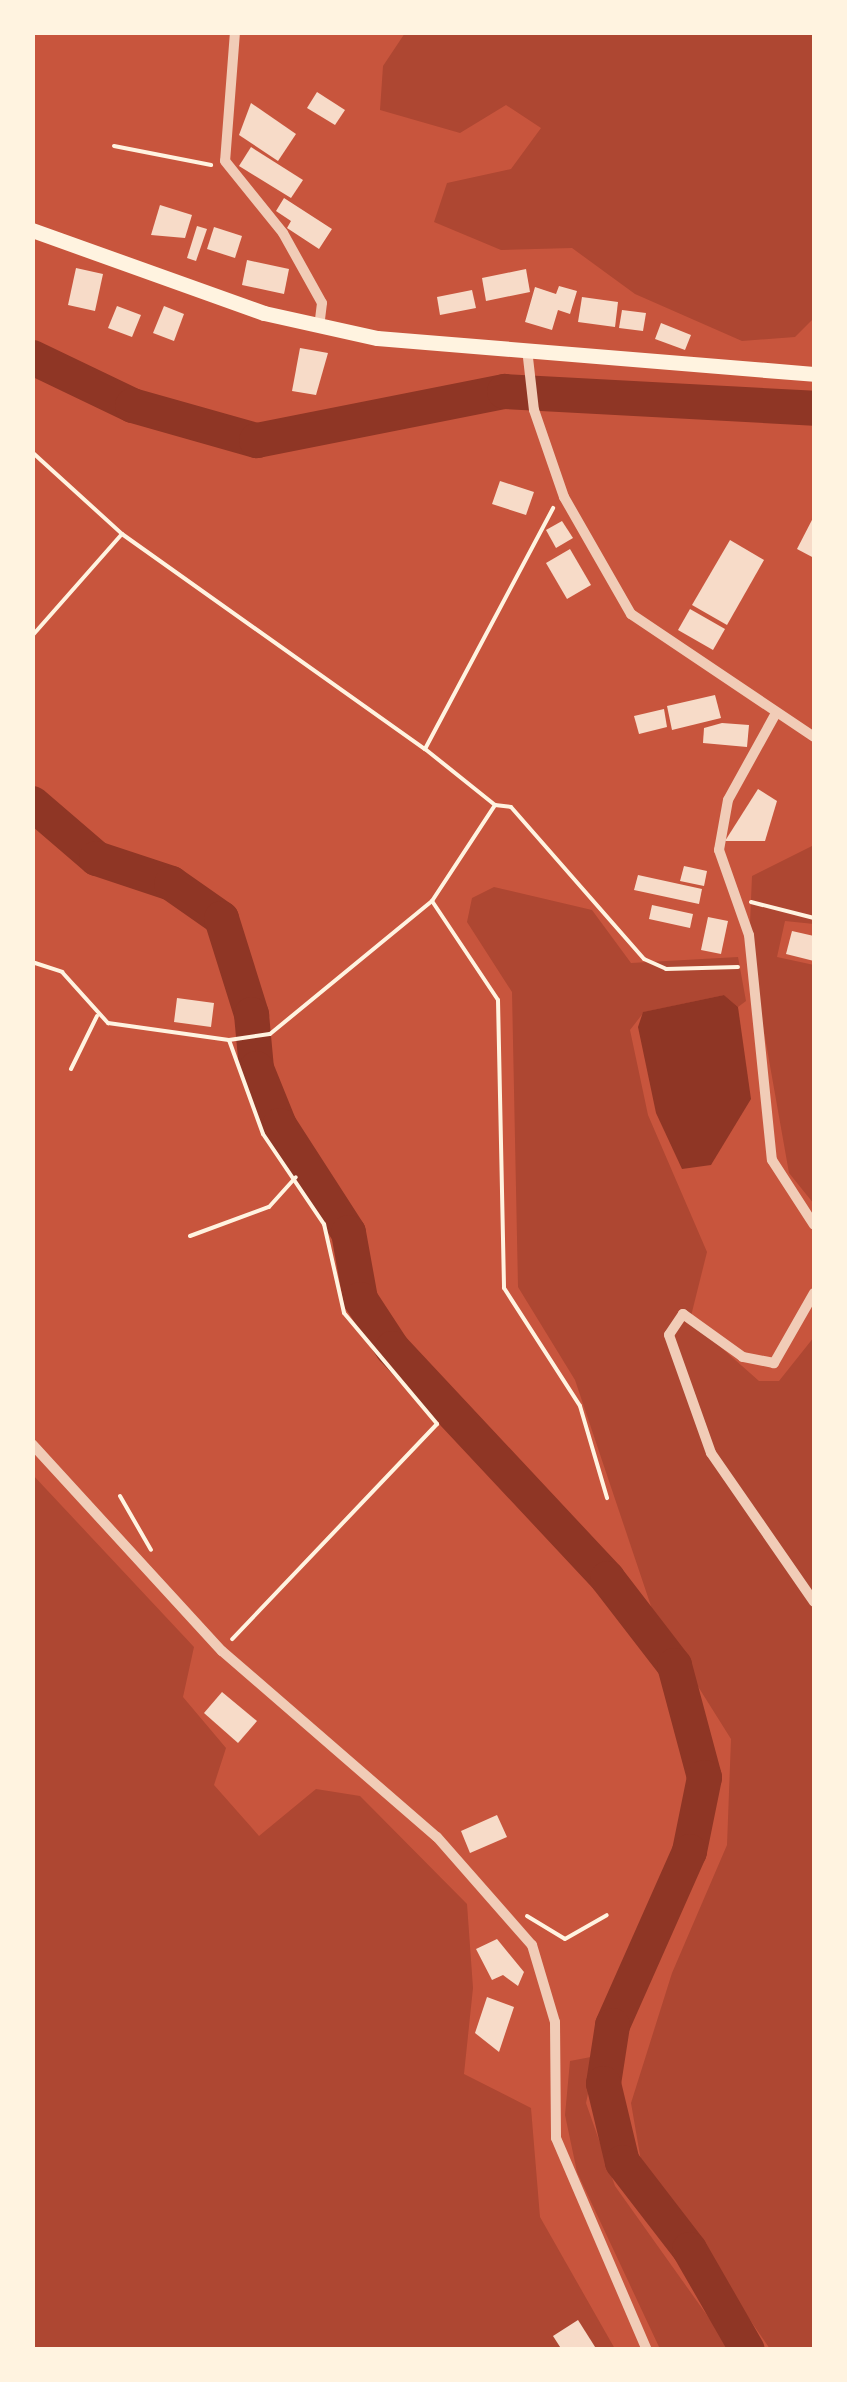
<!DOCTYPE html>
<style>
body{margin:0}
#map{position:relative;width:847px;height:2382px;overflow:hidden;background:#c8553d;font-family:"Alegreya Sans",sans-serif}
div>[style]{position:absolute}
.green>*{inset:0;background:#ae4732}
.water>*{inset:0;background:#8f3625}
.river>*{height:35px;margin:-17.5px;padding:0 17.5px;transform-origin:17.5px;border-radius:17.5px;background:#8f3625}
.building>*{inset:0;background:#f7dbc8}
.path>*{height:4px;margin:-2px;padding:0 2px;transform-origin:2px;border-radius:2px;background:#fff3e0}
.minor>*{height:10px;margin:-5px;padding:0 5px;transform-origin:5px;border-radius:5px;background:#f1ccb7}
.secondary>*{height:15px;margin:-7.5px;padding:0 7.5px;transform-origin:7.5px;border-radius:7.5px;background:#fff3e0}
span{translate:-50% -50%;white-space:nowrap;text-align:center;line-height:1.15;-webkit-text-stroke:10px #fff3e0;paint-order:stroke}
.frame{position:absolute;inset:0;border:35px solid #fff3e0;pointer-events:none}
</style>
<div id="map">
<div class="green">
<i style="clip-path:polygon(405px 33px,814px 33px,814px 318px,795px 337px,742px 341px,635px 294px,572px 248px,501px 250px,434px 222px,447px 183px,511px 169px,541px 128px,506px 105px,460px 133px,380px 110px,383px 66px)"></i>
<i style="clip-path:polygon(814px 845px,814px 924px,785px 921px,777px 957px,814px 965px,814px 1204px,789px 1173px,749px 947px,752px 876px)"></i>
<i style="clip-path:polygon(494px 887px,592px 910px,631px 963px,738px 957px,746px 1001px,738px 1007px,724px 995px,644px 1012px,630px 1030px,648px 1115px,707px 1252px,690px 1320px,759px 1381px,779px 1381px,814px 1337px,814px 2349px,770px 2349px,641px 2161px,631px 2103px,672px 1973px,727px 1845px,731px 1739px,655px 1618px,575px 1380px,518px 1287px,512px 992px,467px 922px,472px 898px)"></i>
<i style="clip-path:polygon(32px 1474px,194px 1647px,183px 1697px,226px 1748px,214px 1785px,259px 1836px,316px 1789px,360px 1796px,467px 1904px,473px 1988px,464px 2074px,531px 2108px,540px 2217px,615px 2349px,33px 2349px)"></i>
<i style="clip-path:polygon(596px 2056px,586px 2103px,615px 2186px,731px 2349px,660px 2349px,577px 2172px,565px 2115px,570px 2061px)"></i>
</div>
<div class="water">
<i style="clip-path:polygon(724px 995px,738px 1007px,751px 1099px,711px 1165px,682px 1169px,656px 1113px,638px 1027px,643px 1012px)"></i>
</div>
<div class="river">
<i style="left:32px;top:357px;width:111px;rotate:25.6deg"></i>
<i style="left:132px;top:405px;width:129px;rotate:15.8deg"></i>
<i style="left:256px;top:440px;width:253px;rotate:-11.2deg"></i>
<i style="left:504px;top:391px;width:310px;rotate:3.1deg"></i>
<i style="left:32px;top:803px;width:84px;rotate:40.7deg"></i>
<i style="left:96px;top:858px;width:79px;rotate:18.4deg"></i>
<i style="left:171px;top:883px;width:61px;rotate:35deg"></i>
<i style="left:221px;top:918px;width:101px;rotate:72.6deg"></i>
<i style="left:251px;top:1014px;width:54px;rotate:84.7deg"></i>
<i style="left:256px;top:1068px;width:61px;rotate:68deg"></i>
<i style="left:279px;top:1125px;width:127px;rotate:57.2deg"></i>
<i style="left:348px;top:1232px;width:68px;rotate:79.8deg"></i>
<i style="left:360px;top:1299px;width:59px;rotate:56.9deg"></i>
<i style="left:392px;top:1348px;width:315px;rotate:46.9deg"></i>
<i style="left:607px;top:1578px;width:110px;rotate:52.4deg"></i>
<i style="left:674px;top:1665px;width:116px;rotate:75deg"></i>
<i style="left:704px;top:1777px;width:76px;rotate:101.5deg"></i>
<i style="left:689px;top:1851px;width:190px;rotate:113.9deg"></i>
<i style="left:612px;top:2025px;width:59px;rotate:98.8deg"></i>
<i style="left:603px;top:2083px;width:81px;rotate:76.5deg"></i>
<i style="left:622px;top:2162px;width:110px;rotate:52.4deg"></i>
<i style="left:689px;top:2249px;width:116px;rotate:60.1deg"></i>
</div>
<div class="building">
<i style="clip-path:polygon(317px 92px,345px 110px,335px 125px,307px 108px)"></i>
<i style="clip-path:polygon(251px 103px,296px 134px,278px 161px,239px 135px)"></i>
<i style="clip-path:polygon(251px 147px,303px 180px,291px 198px,239px 166px)"></i>
<i style="clip-path:polygon(284px 198px,332px 229px,319px 249px,287px 228px,291px 221px,276px 211px)"></i>
<i style="clip-path:polygon(160px 205px,192px 215px,185px 238px,151px 235px)"></i>
<i style="clip-path:polygon(197px 226px,207px 229px,196px 261px,187px 258px)"></i>
<i style="clip-path:polygon(214px 227px,242px 236px,235px 258px,207px 249px)"></i>
<i style="clip-path:polygon(247px 260px,289px 269px,284px 294px,242px 285px)"></i>
<i style="clip-path:polygon(76px 268px,103px 274px,95px 311px,68px 305px)"></i>
<i style="clip-path:polygon(526px 269px,530px 292px,486px 301px,482px 278px)"></i>
<i style="clip-path:polygon(559px 286px,577px 291px,570px 314px,558px 310px,552px 330px,525px 322px,535px 287px,556px 294px)"></i>
<i style="clip-path:polygon(472px 290px,476px 308px,440px 315px,437px 297px)"></i>
<i style="clip-path:polygon(582px 297px,618px 302px,615px 327px,578px 322px)"></i>
<i style="clip-path:polygon(117px 306px,141px 315px,132px 337px,108px 328px)"></i>
<i style="clip-path:polygon(164px 306px,184px 314px,174px 341px,153px 333px)"></i>
<i style="clip-path:polygon(622px 310px,646px 313px,643px 331px,619px 328px)"></i>
<i style="clip-path:polygon(661px 323px,691px 335px,685px 350px,655px 339px)"></i>
<i style="clip-path:polygon(300px 348px,328px 353px,316px 395px,292px 391px)"></i>
<i style="clip-path:polygon(500px 481px,534px 492px,526px 515px,492px 504px)"></i>
<i style="clip-path:polygon(814px 516px,814px 558px,797px 549px)"></i>
<i style="clip-path:polygon(562px 521px,573px 538px,556px 548px,546px 530px)"></i>
<i style="clip-path:polygon(730px 540px,764px 560px,727px 625px,692px 605px)"></i>
<i style="clip-path:polygon(570px 549px,591px 585px,567px 599px,546px 563px)"></i>
<i style="clip-path:polygon(690px 609px,725px 629px,713px 650px,678px 630px)"></i>
<i style="clip-path:polygon(715px 695px,721px 718px,672px 730px,667px 706px)"></i>
<i style="clip-path:polygon(664px 709px,667px 727px,639px 734px,634px 716px)"></i>
<i style="clip-path:polygon(722px 723px,749px 725px,747px 747px,703px 743px,704px 728px)"></i>
<i style="clip-path:polygon(758px 789px,777px 801px,765px 841px,725px 841px)"></i>
<i style="clip-path:polygon(684px 866px,707px 871px,704px 886px,680px 881px)"></i>
<i style="clip-path:polygon(638px 875px,702px 889px,699px 904px,634px 890px)"></i>
<i style="clip-path:polygon(652px 905px,693px 914px,690px 928px,649px 919px)"></i>
<i style="clip-path:polygon(708px 917px,728px 921px,721px 954px,701px 950px)"></i>
<i style="clip-path:polygon(792px 931px,814px 936px,814px 961px,786px 954px)"></i>
<i style="clip-path:polygon(177px 998px,214px 1003px,211px 1027px,174px 1022px)"></i>
<i style="clip-path:polygon(222px 1692px,257px 1721px,238px 1743px,204px 1713px)"></i>
<i style="clip-path:polygon(497px 1815px,507px 1837px,470px 1853px,461px 1831px)"></i>
<i style="clip-path:polygon(497px 1939px,524px 1972px,518px 1986px,503px 1975px,492px 1980px,476px 1949px)"></i>
<i style="clip-path:polygon(487px 1997px,514px 2007px,499px 2052px,475px 2033px)"></i>
<i style="clip-path:polygon(578px 2320px,597px 2350px,562px 2350px,553px 2336px)"></i>
</div>
<div class="path">
<i style="left:114px;top:146px;width:99px;rotate:11.1deg"></i>
<i style="left:32px;top:452px;width:122px;rotate:42.3deg"></i>
<i style="left:122px;top:534px;width:372px;rotate:35.4deg"></i>
<i style="left:32px;top:636px;width:136px;rotate:-48.6deg"></i>
<i style="left:495px;top:805px;width:16px;rotate:7deg"></i>
<i style="left:511px;top:807px;width:202px;rotate:48.8deg"></i>
<i style="left:644px;top:959px;width:24px;rotate:24deg"></i>
<i style="left:666px;top:969px;width:72px;rotate:-1.6deg"></i>
<i style="left:432px;top:901px;width:119px;rotate:56.3deg"></i>
<i style="left:498px;top:1000px;width:288px;rotate:88.8deg"></i>
<i style="left:504px;top:1288px;width:140px;rotate:57.2deg"></i>
<i style="left:580px;top:1406px;width:96px;rotate:73.6deg"></i>
<i style="left:751px;top:902px;width:65px;rotate:14.3deg"></i>
<i style="left:32px;top:962px;width:32px;rotate:18deg"></i>
<i style="left:62px;top:972px;width:69px;rotate:48deg"></i>
<i style="left:108px;top:1023px;width:122px;rotate:8deg"></i>
<i style="left:229px;top:1040px;width:41px;rotate:-8.3deg"></i>
<i style="left:270px;top:1034px;width:210px;rotate:-39.4deg"></i>
<i style="left:432px;top:901px;width:115px;rotate:-56.7deg"></i>
<i style="left:495px;top:805px;width:90px;rotate:-141.3deg"></i>
<i style="left:425px;top:749px;width:273px;rotate:-62deg"></i>
<i style="left:229px;top:1040px;width:100px;rotate:70.1deg"></i>
<i style="left:263px;top:1134px;width:109px;rotate:55.9deg"></i>
<i style="left:324px;top:1224px;width:91px;rotate:77.3deg"></i>
<i style="left:344px;top:1313px;width:145px;rotate:50deg"></i>
<i style="left:437px;top:1424px;width:297px;rotate:133.6deg"></i>
<i style="left:71px;top:1069px;width:59px;rotate:-63.9deg"></i>
<i style="left:190px;top:1236px;width:84px;rotate:-20.2deg"></i>
<i style="left:269px;top:1207px;width:40px;rotate:-48deg"></i>
<i style="left:120px;top:1496px;width:62px;rotate:60.1deg"></i>
<i style="left:527px;top:1916px;width:44px;rotate:31.2deg"></i>
<i style="left:565px;top:1939px;width:48px;rotate:-29.7deg"></i>
</div>
<div class="minor">
<i style="left:235px;top:32px;width:129px;rotate:94.4deg"></i>
<i style="left:225px;top:161px;width:92px;rotate:51.1deg"></i>
<i style="left:283px;top:233px;width:80px;rotate:60.9deg"></i>
<i style="left:322px;top:303px;width:24px;rotate:97deg"></i>
<i style="left:527px;top:349px;width:61px;rotate:83.5deg"></i>
<i style="left:534px;top:410px;width:92px;rotate:71deg"></i>
<i style="left:564px;top:497px;width:135px;rotate:60.2deg"></i>
<i style="left:631px;top:614px;width:220px;rotate:33.9deg"></i>
<i style="left:776px;top:713px;width:99px;rotate:118.9deg"></i>
<i style="left:728px;top:800px;width:51px;rotate:100.2deg"></i>
<i style="left:719px;top:850px;width:90px;rotate:70.6deg"></i>
<i style="left:749px;top:935px;width:226px;rotate:84.2deg"></i>
<i style="left:772px;top:1160px;width:77px;rotate:57.1deg"></i>
<i style="left:814px;top:1293px;width:81px;rotate:119.7deg"></i>
<i style="left:774px;top:1363px;width:32px;rotate:-169deg"></i>
<i style="left:743px;top:1357px;width:74px;rotate:-144.4deg"></i>
<i style="left:683px;top:1314px;width:25px;rotate:124deg"></i>
<i style="left:669px;top:1335px;width:125px;rotate:70.4deg"></i>
<i style="left:711px;top:1453px;width:181px;rotate:55.3deg"></i>
<i style="left:32px;top:1444px;width:281px;rotate:47.5deg"></i>
<i style="left:222px;top:1651px;width:284px;rotate:40.9deg"></i>
<i style="left:437px;top:1837px;width:144px;rotate:48.7deg"></i>
<i style="left:532px;top:1945px;width:80px;rotate:73.4deg"></i>
<i style="left:555px;top:2022px;width:116px;rotate:89.5deg"></i>
<i style="left:556px;top:2138px;width:231px;rotate:66.8deg"></i>
</div>
<div class="secondary">
<i style="left:32px;top:230px;width:246px;rotate:19.7deg"></i>
<i style="left:264px;top:313px;width:116px;rotate:12.5deg"></i>
<i style="left:377px;top:338px;width:438px;rotate:4.7deg"></i>
</div>
<div class="frame"></div>
</div>
